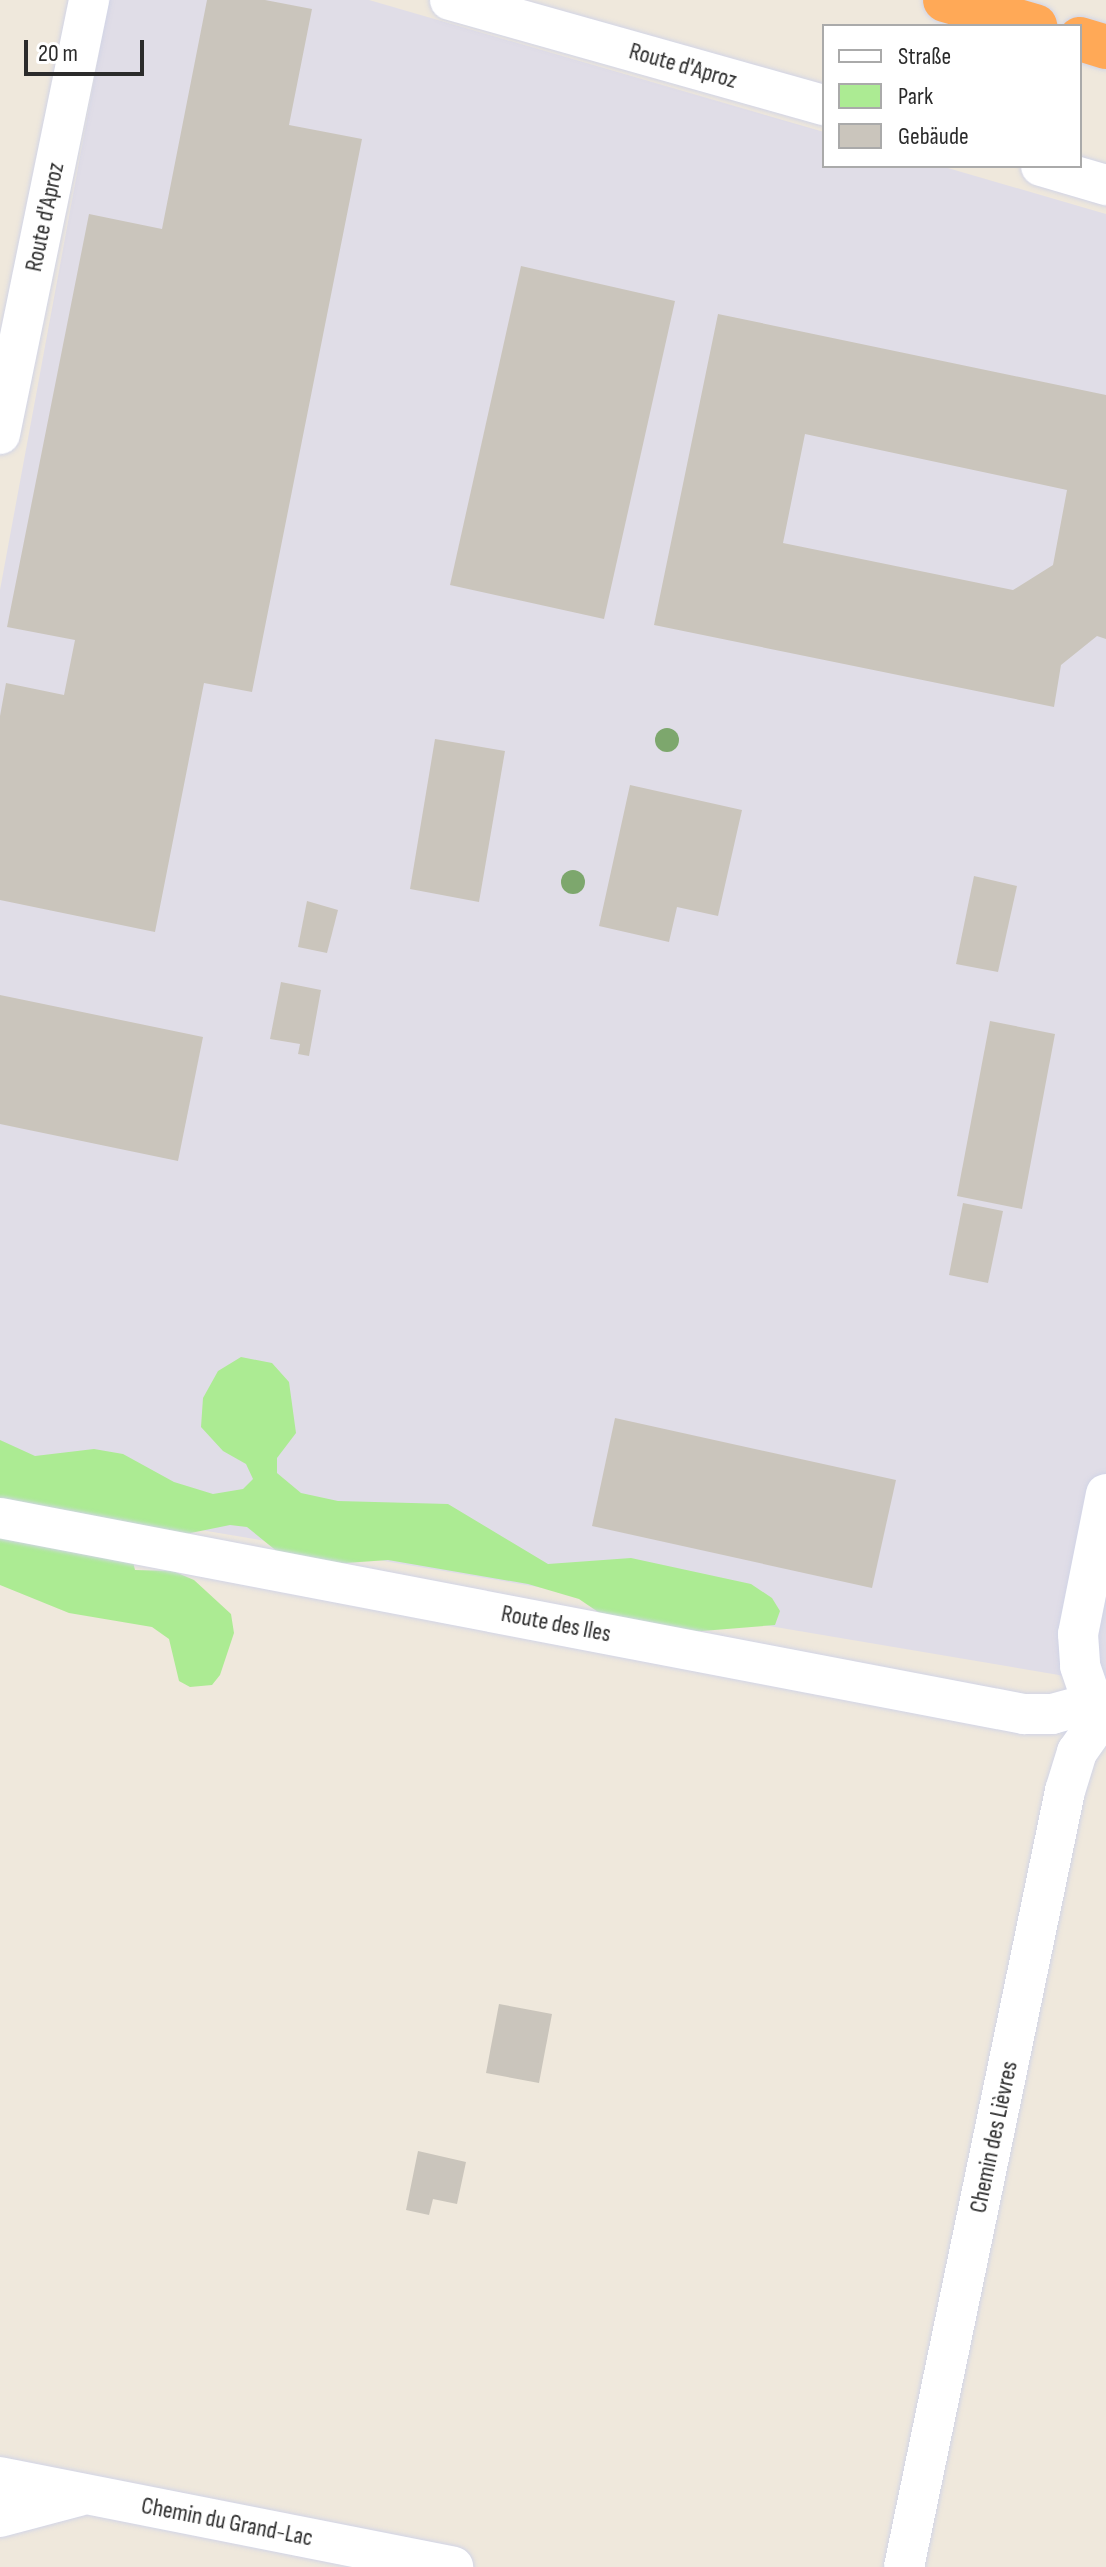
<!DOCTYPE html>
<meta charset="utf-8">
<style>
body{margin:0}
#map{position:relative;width:1106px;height:2567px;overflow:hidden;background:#efe8dc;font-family:"Sofia Sans Condensed",sans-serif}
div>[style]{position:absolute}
.industrial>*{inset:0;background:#e0dde7}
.green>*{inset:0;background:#aceb93}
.building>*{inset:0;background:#cac5bc}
.roads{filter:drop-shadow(0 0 2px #d1d4e6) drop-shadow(0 0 2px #d1d4e6)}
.minor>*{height:40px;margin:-20px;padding:0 20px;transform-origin:20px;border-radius:20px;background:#fff}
.highway>*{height:44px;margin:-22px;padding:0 22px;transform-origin:22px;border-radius:22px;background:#ffa957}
.trees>*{width:24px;height:24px;margin:-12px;border-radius:50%;background:#7da76d}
span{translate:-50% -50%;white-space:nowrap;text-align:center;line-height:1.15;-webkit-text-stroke:6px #fff;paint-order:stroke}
.street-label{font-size:24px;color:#2b2b2b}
.legend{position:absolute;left:822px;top:24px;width:260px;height:144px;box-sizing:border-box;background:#fff;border:2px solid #aaa;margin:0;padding:10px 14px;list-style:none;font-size:24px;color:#2b2b2b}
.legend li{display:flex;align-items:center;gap:16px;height:40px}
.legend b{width:40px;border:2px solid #aaa}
.scale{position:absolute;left:24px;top:40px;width:120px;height:36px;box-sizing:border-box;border:4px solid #2b2b2b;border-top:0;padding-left:10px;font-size:24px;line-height:28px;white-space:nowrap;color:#2b2b2b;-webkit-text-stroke:6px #fff;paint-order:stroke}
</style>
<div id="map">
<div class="industrial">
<i style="clip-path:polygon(109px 0,369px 0,824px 132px,824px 166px,941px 166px,1106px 214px,1106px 1683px,0 1496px,0 590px)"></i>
</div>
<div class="green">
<i style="clip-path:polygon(241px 1357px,272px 1363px,289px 1382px,296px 1433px,277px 1458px,277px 1473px,301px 1493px,338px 1501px,448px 1504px,548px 1564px,631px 1558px,751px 1584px,772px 1598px,780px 1611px,775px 1625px,665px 1634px,623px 1629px,579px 1599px,528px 1584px,388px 1560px,318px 1565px,284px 1557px,247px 1527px,230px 1525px,166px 1538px,133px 1562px,135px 1570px,173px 1571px,194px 1580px,231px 1614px,234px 1633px,220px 1675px,212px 1685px,190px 1687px,179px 1681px,169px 1639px,152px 1627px,69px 1613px,0 1585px,0 1440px,35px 1456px,94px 1449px,123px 1454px,174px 1482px,213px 1494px,243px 1489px,253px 1479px,246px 1464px,223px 1451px,201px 1427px,203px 1398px,218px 1371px)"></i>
</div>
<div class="building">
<i style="clip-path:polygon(207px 0,265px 0,312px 9px,289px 125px,362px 139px,252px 692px,204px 683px,155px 932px,0 900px,0 716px,6px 683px,64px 695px,75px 640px,7px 627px,89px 214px,162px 229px)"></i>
<i style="clip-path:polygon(521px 266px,675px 301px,604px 619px,450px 585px)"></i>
<i style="clip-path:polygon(evenodd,718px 314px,1106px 395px,1106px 639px,1097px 636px,1061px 665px,1054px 707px,654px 625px,718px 314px,805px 434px,1067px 490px,1053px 565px,1013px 590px,783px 543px,805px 434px)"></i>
<i style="clip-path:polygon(435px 739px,505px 751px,479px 902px,410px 889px)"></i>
<i style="clip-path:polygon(630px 785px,742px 810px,718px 916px,677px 907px,669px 942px,599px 926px)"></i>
<i style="clip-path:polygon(974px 876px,1017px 886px,998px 972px,956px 964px)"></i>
<i style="clip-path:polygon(307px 901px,338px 910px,327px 953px,298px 947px)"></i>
<i style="clip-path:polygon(281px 982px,321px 990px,309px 1056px,298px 1054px,300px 1044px,270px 1039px)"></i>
<i style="clip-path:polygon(0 995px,203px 1037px,178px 1161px,0 1124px)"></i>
<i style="clip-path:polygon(990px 1021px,1055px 1034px,1022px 1209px,957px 1196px)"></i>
<i style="clip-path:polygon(963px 1203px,1003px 1211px,988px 1283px,949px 1275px)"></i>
<i style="clip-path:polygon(615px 1418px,896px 1480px,872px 1588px,592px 1526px)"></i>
<i style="clip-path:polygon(499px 2004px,552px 2014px,539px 2083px,486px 2073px)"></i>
<i style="clip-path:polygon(418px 2151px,466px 2162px,457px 2204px,433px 2199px,429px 2215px,406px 2210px)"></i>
</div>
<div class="roads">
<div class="minor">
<i style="left:450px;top:0;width:388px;rotate:15.7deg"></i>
<i style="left:1041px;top:166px;width:68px;rotate:16.3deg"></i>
<i style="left:0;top:434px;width:443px;rotate:-78.4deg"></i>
<i style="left:1106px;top:1494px;width:143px;rotate:101.3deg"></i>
<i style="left:1078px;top:1634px;width:32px;rotate:86deg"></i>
<i style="left:1080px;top:1666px;width:39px;rotate:71deg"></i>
<i style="left:1093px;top:1703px;width:19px;rotate:47deg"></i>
<i style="left:0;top:1518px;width:1043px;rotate:10.84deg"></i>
<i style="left:1024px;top:1714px;width:28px"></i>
<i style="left:1052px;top:1714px;width:42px;rotate:-15deg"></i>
<i style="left:0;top:2477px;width:462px;rotate:11.2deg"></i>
<i style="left:0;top:2517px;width:82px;rotate:-14.9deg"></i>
<i style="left:904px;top:2567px;width:793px;rotate:-78.28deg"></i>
<i style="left:1065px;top:1791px;width:41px;rotate:-72.9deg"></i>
<i style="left:1077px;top:1752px;width:45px;rotate:-54.9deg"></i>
</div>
<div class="highway">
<i style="left:945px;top:0;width:94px;rotate:16.1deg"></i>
<i style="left:1080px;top:39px;width:27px;rotate:17deg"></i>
</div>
</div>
<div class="trees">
<i style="left:667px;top:740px"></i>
<i style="left:573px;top:882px"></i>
</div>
<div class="street-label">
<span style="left:683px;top:66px;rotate:16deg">Route d'Aproz</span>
<span style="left:45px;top:217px;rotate:-78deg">Route d'Aproz</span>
<span style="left:556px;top:1624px;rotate:11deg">Route des Iles</span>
<span style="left:994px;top:2137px;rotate:-78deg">Chemin des Lièvres</span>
<span style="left:227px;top:2522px;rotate:11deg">Chemin du Grand-Lac</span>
</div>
<ul class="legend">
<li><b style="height:10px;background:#fff"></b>Straße</li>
<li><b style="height:22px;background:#aceb93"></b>Park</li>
<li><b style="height:22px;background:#cac5bc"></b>Gebäude</li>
</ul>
<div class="scale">20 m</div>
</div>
